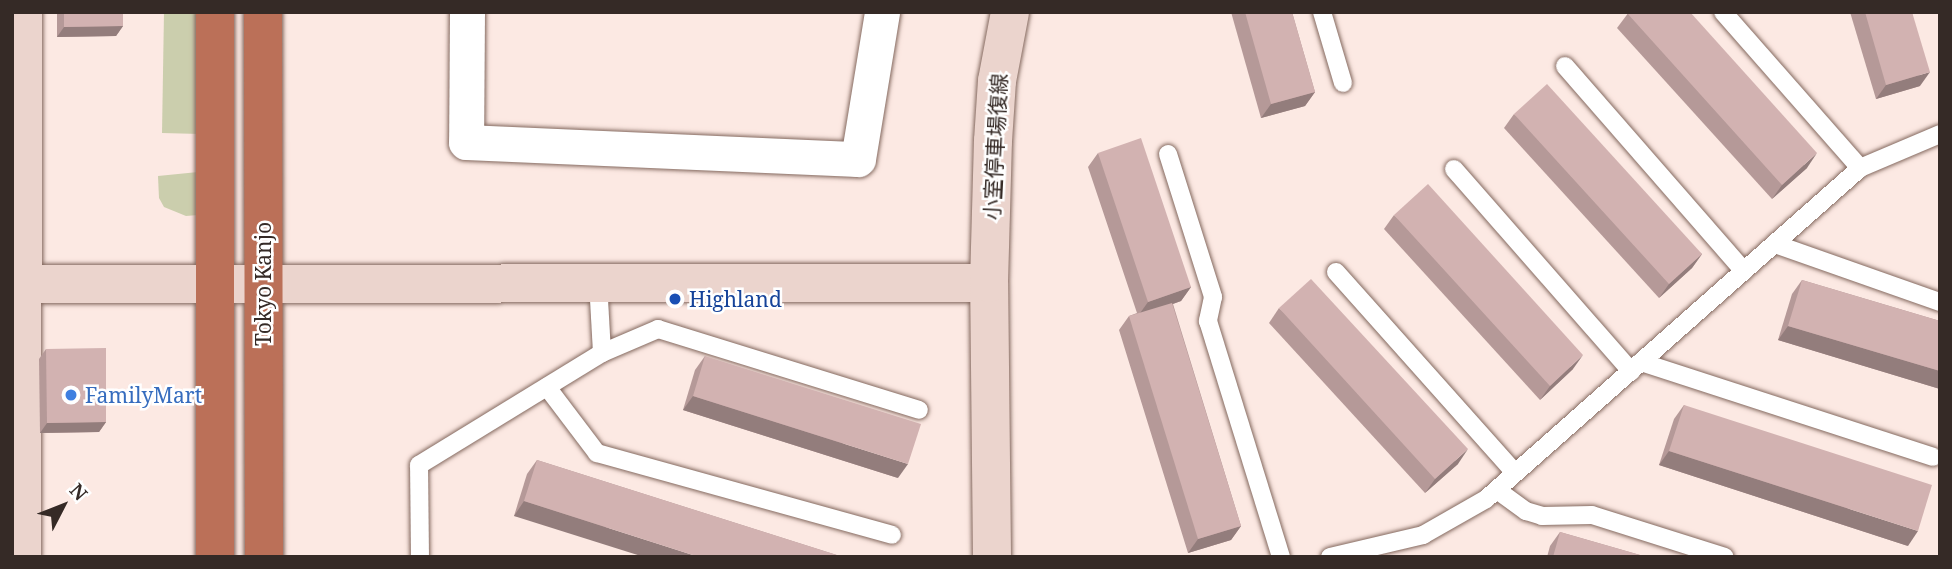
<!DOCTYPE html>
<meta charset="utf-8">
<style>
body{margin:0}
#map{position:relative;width:1952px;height:569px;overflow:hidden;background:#fce9e3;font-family:"Noto Serif","Noto Sans JP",serif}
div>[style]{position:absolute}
.green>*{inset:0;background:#cbcead}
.roads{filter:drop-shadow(0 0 2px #84695f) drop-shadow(0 0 2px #84695f)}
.lane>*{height:18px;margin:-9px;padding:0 9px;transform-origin:9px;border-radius:9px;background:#fff}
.street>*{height:35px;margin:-17.5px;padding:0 17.5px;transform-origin:17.5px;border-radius:17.5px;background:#fff}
.secondary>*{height:38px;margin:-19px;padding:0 19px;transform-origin:19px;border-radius:19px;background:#ebd4cd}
.highway>*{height:38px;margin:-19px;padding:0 19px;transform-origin:19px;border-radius:19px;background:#bb7058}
.wall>*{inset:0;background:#b59998}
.shaded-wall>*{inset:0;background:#937d7c}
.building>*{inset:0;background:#d2b2b1}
.dots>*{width:19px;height:19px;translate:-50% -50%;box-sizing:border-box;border:4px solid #fff;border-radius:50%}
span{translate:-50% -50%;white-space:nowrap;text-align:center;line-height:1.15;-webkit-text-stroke:5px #fff;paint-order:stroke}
.street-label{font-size:21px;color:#352a26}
.transit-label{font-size:21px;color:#164399}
.left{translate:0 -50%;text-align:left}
.shop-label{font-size:21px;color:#366cbe}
.frame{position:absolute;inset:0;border:14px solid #352a26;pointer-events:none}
.north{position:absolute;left:28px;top:471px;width:70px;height:70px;-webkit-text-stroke:5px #fff;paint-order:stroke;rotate:48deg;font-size:19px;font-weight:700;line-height:28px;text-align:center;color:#352a26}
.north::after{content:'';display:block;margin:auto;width:24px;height:32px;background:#352a26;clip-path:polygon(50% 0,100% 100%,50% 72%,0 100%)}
</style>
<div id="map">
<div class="green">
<i style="clip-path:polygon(164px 12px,202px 12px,200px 134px,162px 133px)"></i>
<i style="clip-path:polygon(198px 172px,198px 215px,186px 216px,164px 207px,159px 198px,158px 176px)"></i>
</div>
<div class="roads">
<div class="lane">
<i style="left:1322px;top:12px;width:74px;rotate:73.5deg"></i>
<i style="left:1723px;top:12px;width:208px;rotate:48.7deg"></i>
<i style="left:1565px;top:66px;width:272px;rotate:48.9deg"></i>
<i style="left:1168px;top:154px;width:150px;rotate:72.5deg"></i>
<i style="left:1213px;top:297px;width:25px;rotate:102deg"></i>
<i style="left:1208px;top:321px;width:247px;rotate:72.8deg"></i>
<i style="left:1454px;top:169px;width:269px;rotate:48.8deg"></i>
<i style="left:1775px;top:244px;width:175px;rotate:19.4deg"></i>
<i style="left:1336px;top:272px;width:269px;rotate:48.3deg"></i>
<i style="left:602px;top:353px;width:61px;rotate:-23.2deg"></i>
<i style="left:658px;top:329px;width:273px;rotate:17.2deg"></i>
<i style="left:1641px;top:362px;width:307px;rotate:18deg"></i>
<i style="left:547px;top:387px;width:83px;rotate:52.9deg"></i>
<i style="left:597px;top:453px;width:306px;rotate:15.5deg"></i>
<i style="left:1497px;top:490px;width:36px;rotate:36deg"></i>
<i style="left:1526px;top:511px;width:17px;rotate:17deg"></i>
<i style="left:1542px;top:516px;width:50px;rotate:-1.1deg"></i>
<i style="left:1592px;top:515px;width:139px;rotate:17.5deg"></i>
<i style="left:420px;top:557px;width:92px;rotate:-90.6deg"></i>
<i style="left:419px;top:465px;width:215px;rotate:-31.5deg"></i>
<i style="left:602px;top:353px;width:71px;rotate:-93.2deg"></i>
<i style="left:1330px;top:557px;width:96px;rotate:-13.3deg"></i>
<i style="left:1423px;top:535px;width:73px;rotate:-29.7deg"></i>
<i style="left:1486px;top:499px;width:499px;rotate:-41.5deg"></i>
<i style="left:1860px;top:168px;width:87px;rotate:-23deg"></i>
</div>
<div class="street">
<i style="left:467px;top:12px;width:130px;rotate:90.4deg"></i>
<i style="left:466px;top:142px;width:392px;rotate:2.5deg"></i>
<i style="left:858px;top:159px;width:149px;rotate:-80.7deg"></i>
</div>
<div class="secondary">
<i style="left:24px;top:284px;width:965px;rotate:-0.06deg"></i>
<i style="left:22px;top:557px;width:545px;rotate:-89.89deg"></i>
<i style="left:992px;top:557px;width:274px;rotate:-90.6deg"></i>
<i style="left:989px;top:283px;width:142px;rotate:-88.4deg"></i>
<i style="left:993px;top:141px;width:60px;rotate:-86.2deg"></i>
<i style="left:997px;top:81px;width:70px;rotate:-79.3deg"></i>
</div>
<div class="highway">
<i style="left:215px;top:12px;width:545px;rotate:90deg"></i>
<i style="left:263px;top:12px;width:545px;rotate:89.89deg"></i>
</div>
</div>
<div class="wall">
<i style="clip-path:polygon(57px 12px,123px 12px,123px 26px,116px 36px,57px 37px)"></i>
<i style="clip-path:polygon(1231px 12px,1292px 12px,1315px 92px,1305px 106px,1261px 118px)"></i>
<i style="clip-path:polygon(1629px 12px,1807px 168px,1772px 199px,1617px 28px)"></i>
<i style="clip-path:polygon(1850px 12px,1912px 12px,1920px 86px,1876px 99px)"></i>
<i style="clip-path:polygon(1514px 114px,1702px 254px,1692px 268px,1659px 298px,1504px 128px)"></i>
<i style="clip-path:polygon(1098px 153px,1191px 287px,1181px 301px,1173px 304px,1241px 526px,1231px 540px,1188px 553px,1119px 330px,1129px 316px,1137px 313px,1088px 167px)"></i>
<i style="clip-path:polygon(1394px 215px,1573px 369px,1540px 400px,1384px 229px)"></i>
<i style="clip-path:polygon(1802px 280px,1940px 321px,1940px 389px,1778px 340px,1792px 294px)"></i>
<i style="clip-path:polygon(1279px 308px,1458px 464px,1425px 493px,1269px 323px)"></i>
<i style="clip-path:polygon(46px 349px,106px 422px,99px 432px,40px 433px,39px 359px)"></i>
<i style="clip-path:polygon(705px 356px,898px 478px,683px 410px,695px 370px)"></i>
<i style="clip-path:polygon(1684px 405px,1908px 546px,1659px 465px,1674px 419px)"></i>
<i style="clip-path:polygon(537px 460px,843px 557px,514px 516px,527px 474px)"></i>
<i style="clip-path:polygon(1560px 532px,1647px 557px,1547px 557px,1550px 546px)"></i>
</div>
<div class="shaded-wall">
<i style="clip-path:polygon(123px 26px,116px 36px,57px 37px,64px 27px)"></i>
<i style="clip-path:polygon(1930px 72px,1920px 86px,1876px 99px,1886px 85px)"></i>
<i style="clip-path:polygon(1315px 92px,1305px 106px,1261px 118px,1271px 104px)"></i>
<i style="clip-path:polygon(1817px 153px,1807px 168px,1772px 199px,1782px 185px)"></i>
<i style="clip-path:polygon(1702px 254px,1692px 268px,1659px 298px,1669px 284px)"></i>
<i style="clip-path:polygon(1191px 287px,1181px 301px,1138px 316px,1148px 302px)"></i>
<i style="clip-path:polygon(1788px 326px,1940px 371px,1940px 389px,1778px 340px)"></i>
<i style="clip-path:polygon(1583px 355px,1573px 369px,1540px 400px,1550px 386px)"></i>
<i style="clip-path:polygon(693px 396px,908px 464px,898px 478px,683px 410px)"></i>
<i style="clip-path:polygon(106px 422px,99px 432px,40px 433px,47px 423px)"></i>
<i style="clip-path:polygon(1468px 449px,1458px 464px,1425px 493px,1435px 479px)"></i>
<i style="clip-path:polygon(1669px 451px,1918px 531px,1908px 546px,1659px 465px)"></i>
<i style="clip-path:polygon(524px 501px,699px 557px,644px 557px,514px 516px)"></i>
<i style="clip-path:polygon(1241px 526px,1231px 540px,1188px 553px,1198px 539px)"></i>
</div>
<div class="building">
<i style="clip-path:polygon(64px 12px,123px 12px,123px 26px,64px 27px)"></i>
<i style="clip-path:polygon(1245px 12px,1292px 12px,1315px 92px,1271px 104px)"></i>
<i style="clip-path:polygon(1629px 12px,1690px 12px,1817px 153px,1782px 185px,1627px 13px)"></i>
<i style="clip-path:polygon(1865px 12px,1912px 12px,1930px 72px,1886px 85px)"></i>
<i style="clip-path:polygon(1547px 84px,1702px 254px,1669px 284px,1514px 114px)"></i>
<i style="clip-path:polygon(1141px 138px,1191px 287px,1148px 302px,1098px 153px)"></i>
<i style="clip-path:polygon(1428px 184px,1583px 355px,1550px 386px,1394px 215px)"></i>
<i style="clip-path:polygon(1311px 279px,1468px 449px,1435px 479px,1279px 308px)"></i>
<i style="clip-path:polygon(1802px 280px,1940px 321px,1940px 371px,1788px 326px)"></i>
<i style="clip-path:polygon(1172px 303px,1241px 526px,1198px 539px,1129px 316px)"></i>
<i style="clip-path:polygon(106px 348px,106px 422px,47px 423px,46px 349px)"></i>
<i style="clip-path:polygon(705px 356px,921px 424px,908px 464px,693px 396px)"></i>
<i style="clip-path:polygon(1684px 405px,1932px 485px,1918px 531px,1669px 451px)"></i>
<i style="clip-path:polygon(537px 460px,843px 557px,699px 557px,524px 501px)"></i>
<i style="clip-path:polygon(1560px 532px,1647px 557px,1553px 557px)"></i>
</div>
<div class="dots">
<i style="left:675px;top:299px;background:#1a4fb4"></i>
<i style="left:71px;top:395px;background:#3f7fe0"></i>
</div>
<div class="street-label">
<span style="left:995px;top:147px;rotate:-87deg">小室停車場復線</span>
<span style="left:263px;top:284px;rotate:-90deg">Tokyo Kanjo</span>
</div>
<div class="transit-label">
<span class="left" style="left:689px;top:299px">Highland</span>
</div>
<div class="shop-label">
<span class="left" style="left:85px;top:395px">FamilyMart</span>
</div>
<div class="frame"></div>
<div class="north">N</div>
</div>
